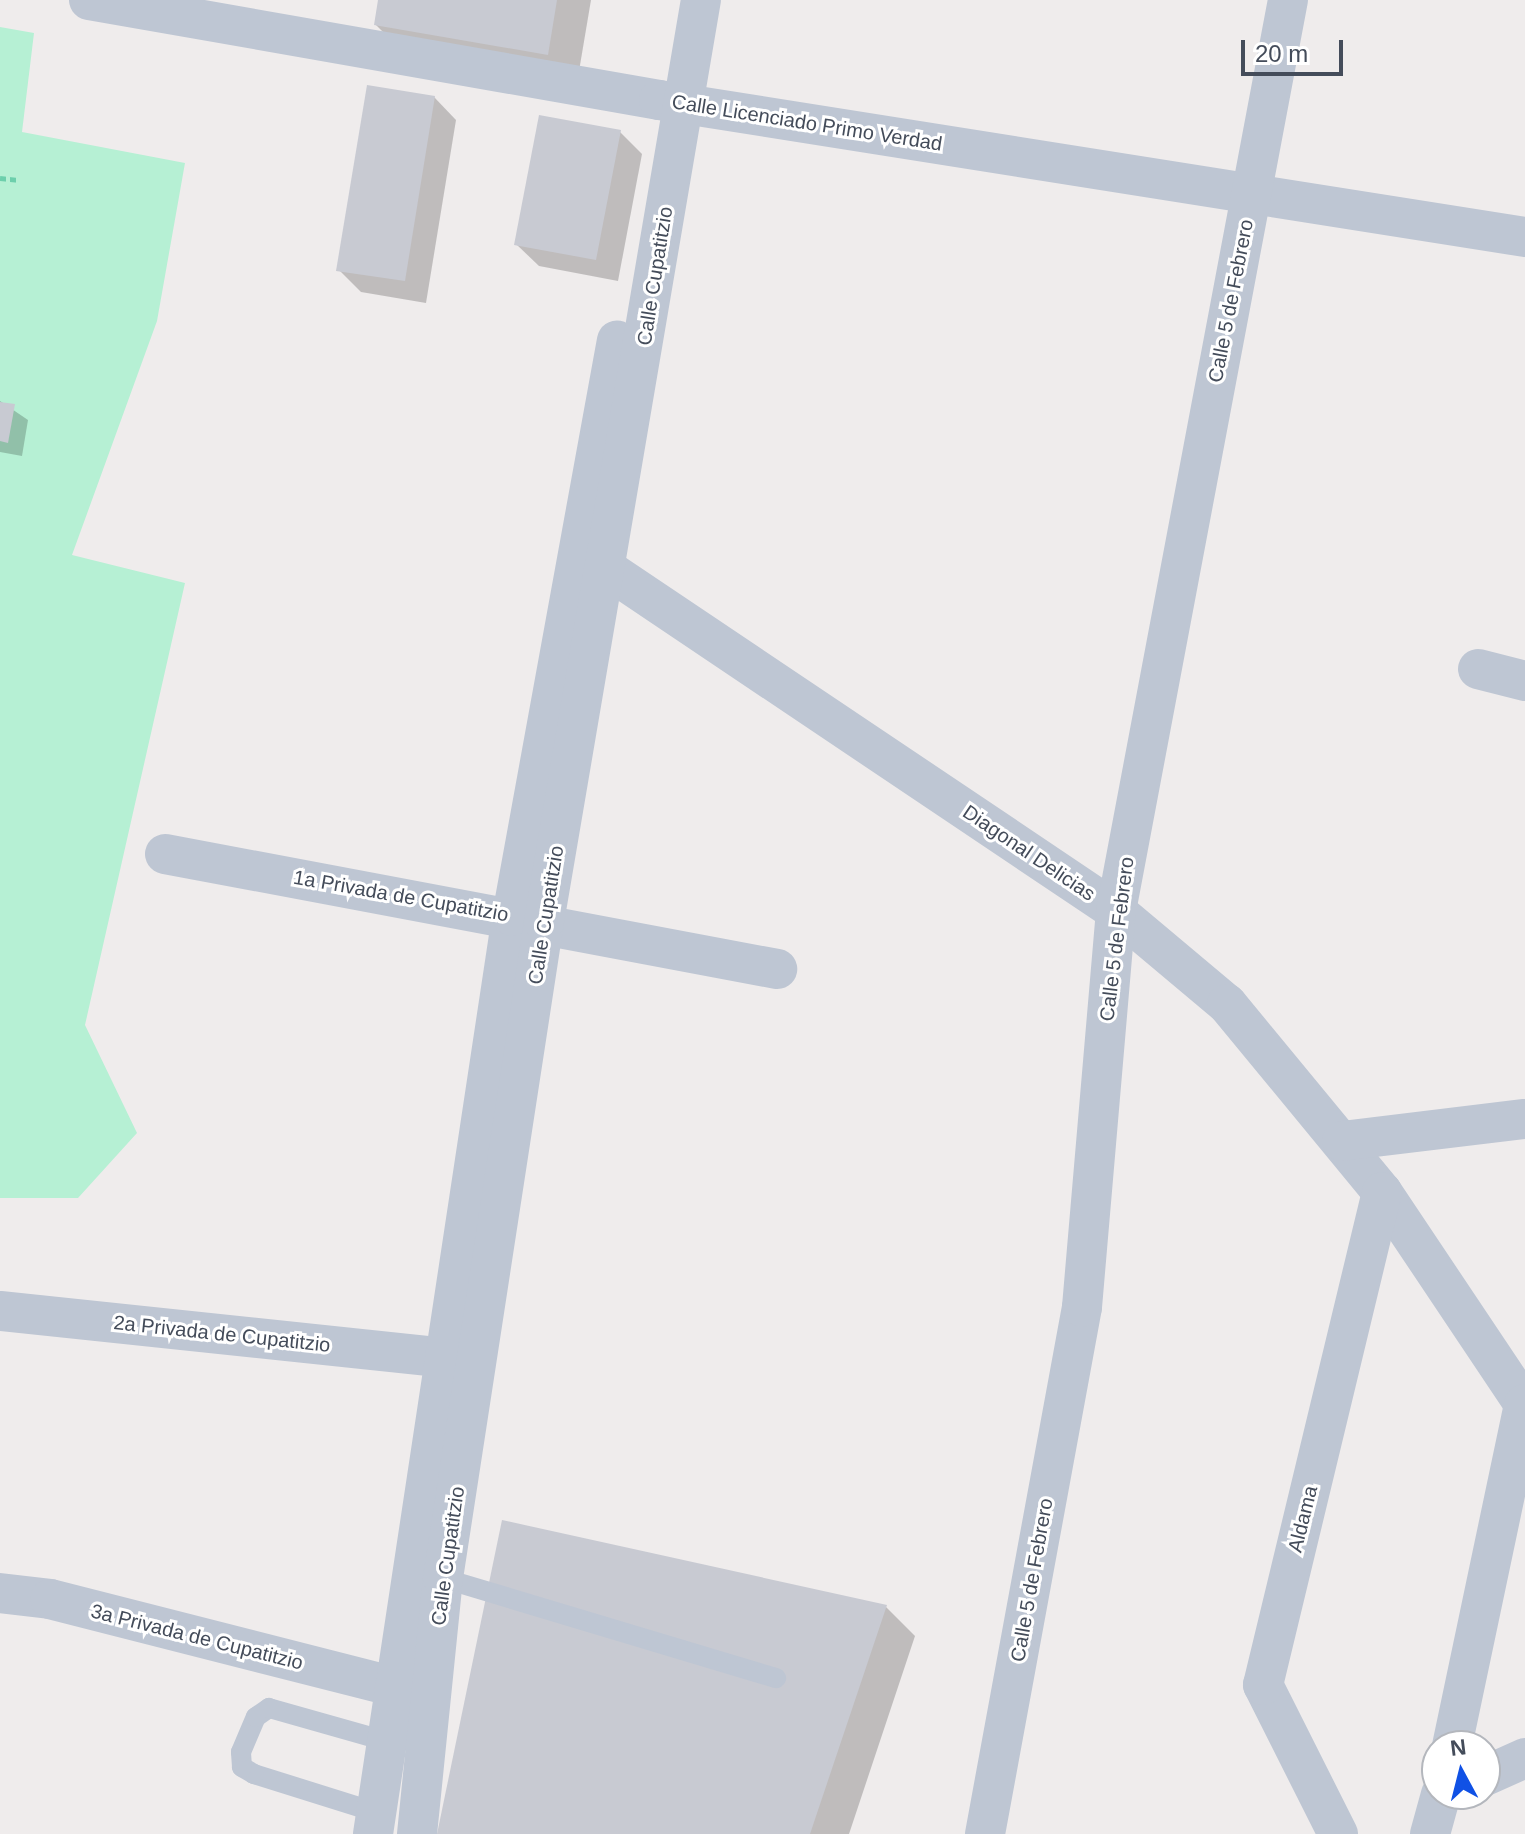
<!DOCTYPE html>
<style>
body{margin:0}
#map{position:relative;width:1525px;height:1834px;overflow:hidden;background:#efecec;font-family:Helvetica,sans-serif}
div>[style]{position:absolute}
.green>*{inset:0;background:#b6f0d4}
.shadow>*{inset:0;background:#0003}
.building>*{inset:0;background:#c8cad2}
.path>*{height:5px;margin-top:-2.5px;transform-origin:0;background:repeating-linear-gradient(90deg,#6dcfac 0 6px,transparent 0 10px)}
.lane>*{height:20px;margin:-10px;padding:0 10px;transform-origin:10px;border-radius:10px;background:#bec6d3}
.street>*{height:40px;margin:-20px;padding:0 20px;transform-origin:20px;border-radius:20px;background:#bec6d3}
span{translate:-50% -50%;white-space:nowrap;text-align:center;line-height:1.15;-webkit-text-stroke:6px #fff;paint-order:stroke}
.street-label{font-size:20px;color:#444c5a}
.north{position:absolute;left:1421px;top:1730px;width:80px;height:80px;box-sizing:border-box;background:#fff;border:2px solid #b4b7bd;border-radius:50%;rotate:353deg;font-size:22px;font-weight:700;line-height:32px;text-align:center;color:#444c5a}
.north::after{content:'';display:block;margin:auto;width:28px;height:36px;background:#1051e5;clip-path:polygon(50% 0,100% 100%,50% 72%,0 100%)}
.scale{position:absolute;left:1241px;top:40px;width:102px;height:36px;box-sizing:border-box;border:4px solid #444c5a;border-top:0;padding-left:10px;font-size:24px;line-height:28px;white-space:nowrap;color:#444c5a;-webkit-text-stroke:6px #fff;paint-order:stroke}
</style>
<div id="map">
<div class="green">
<i style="clip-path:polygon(0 27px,34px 33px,22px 132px,185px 163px,157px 321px,72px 555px,185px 583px,85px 1025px,137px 1133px,78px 1198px,0 1198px)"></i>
</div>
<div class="shadow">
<i style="clip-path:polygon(380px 0,591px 0,577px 83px,405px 54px,376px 25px)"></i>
<i style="clip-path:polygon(434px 97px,456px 120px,426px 303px,361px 292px,339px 270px)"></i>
<i style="clip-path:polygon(620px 132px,642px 154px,618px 281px,539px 266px,516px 244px)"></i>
<i style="clip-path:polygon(0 401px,28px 420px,22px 456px,0 452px)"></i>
<i style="clip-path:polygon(886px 1607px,915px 1636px,849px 1834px,439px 1834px)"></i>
</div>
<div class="building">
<i style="clip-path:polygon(378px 0,557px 0,548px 55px,374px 25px)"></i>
<i style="clip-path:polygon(367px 85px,435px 96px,405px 281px,336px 271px)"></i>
<i style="clip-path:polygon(539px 115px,621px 130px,596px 260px,514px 245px)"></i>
<i style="clip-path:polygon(0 402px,15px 404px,8px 443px,0 441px)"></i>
<i style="clip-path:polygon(502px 1520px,887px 1605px,810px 1834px,437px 1834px)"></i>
</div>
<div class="path">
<i style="left:0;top:178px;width:18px;rotate:6deg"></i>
</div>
<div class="lane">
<i style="left:439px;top:1577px;width:352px;rotate:16.7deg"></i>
<i style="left:375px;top:1812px;width:127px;rotate:-162.6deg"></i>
<i style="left:254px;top:1774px;width:14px;rotate:-150deg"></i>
<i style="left:242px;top:1767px;width:15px;rotate:-94deg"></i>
<i style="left:241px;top:1752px;width:38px;rotate:-67deg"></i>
<i style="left:256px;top:1717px;width:16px;rotate:-35deg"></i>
<i style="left:269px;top:1708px;width:129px;rotate:15.8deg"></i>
</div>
<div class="street">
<i style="left:89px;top:0;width:579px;rotate:9.95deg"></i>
<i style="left:659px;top:100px;width:877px;rotate:8.99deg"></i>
<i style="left:586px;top:555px;width:638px;rotate:33.89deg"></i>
<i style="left:1116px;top:911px;width:145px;rotate:40deg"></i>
<i style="left:1227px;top:1004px;width:244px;rotate:50.5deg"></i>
<i style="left:1382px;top:1192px;width:257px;rotate:56.2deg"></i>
<i style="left:1478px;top:669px;width:49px;rotate:14.3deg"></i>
<i style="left:165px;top:854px;width:623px;rotate:10.64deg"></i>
<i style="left:1342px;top:1141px;width:184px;rotate:-6.9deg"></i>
<i style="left:0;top:1311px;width:472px;rotate:6deg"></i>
<i style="left:0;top:1593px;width:50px;rotate:6.8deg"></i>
<i style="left:50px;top:1599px;width:355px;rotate:14.3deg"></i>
<i style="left:1452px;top:1746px;width:349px;rotate:-78.1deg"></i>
<i style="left:1485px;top:1776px;width:44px;rotate:-24.2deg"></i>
<i style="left:373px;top:1834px;width:928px;rotate:-81.39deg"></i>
<i style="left:512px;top:916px;width:585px;rotate:-79.67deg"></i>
<i style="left:417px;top:1834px;width:257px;rotate:-84.2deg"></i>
<i style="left:443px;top:1578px;width:664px;rotate:-81.25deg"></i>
<i style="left:544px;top:922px;width:935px;rotate:-80.34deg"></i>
<i style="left:985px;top:1834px;width:536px;rotate:-79.57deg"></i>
<i style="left:1082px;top:1307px;width:397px;rotate:-85.1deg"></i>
<i style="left:1116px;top:911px;width:927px;rotate:-79.31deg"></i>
<i style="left:1338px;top:1834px;width:167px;rotate:-116.7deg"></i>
<i style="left:1263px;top:1685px;width:507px;rotate:-76.43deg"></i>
<i style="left:1430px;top:1834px;width:41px;rotate:-74.6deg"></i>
</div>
<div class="street-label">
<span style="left:807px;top:123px;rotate:9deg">Calle Licenciado Primo Verdad</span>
<span style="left:655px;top:276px;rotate:-81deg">Calle Cupatitzio</span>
<span style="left:1231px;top:301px;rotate:-79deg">Calle 5 de Febrero</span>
<span style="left:1029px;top:853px;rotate:34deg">Diagonal Delicias</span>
<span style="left:401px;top:896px;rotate:10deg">1a Privada de Cupatitzio</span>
<span style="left:546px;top:915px;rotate:-81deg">Calle Cupatitzio</span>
<span style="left:1117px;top:939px;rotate:-83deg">Calle 5 de Febrero</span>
<span style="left:222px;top:1334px;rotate:6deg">2a Privada de Cupatitzio</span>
<span style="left:1303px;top:1519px;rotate:-76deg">Aldama</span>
<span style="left:448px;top:1556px;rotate:-82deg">Calle Cupatitzio</span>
<span style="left:1032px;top:1580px;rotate:-80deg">Calle 5 de Febrero</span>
<span style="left:197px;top:1637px;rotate:14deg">3a Privada de Cupatitzio</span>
</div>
<div class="north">N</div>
<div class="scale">20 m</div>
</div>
